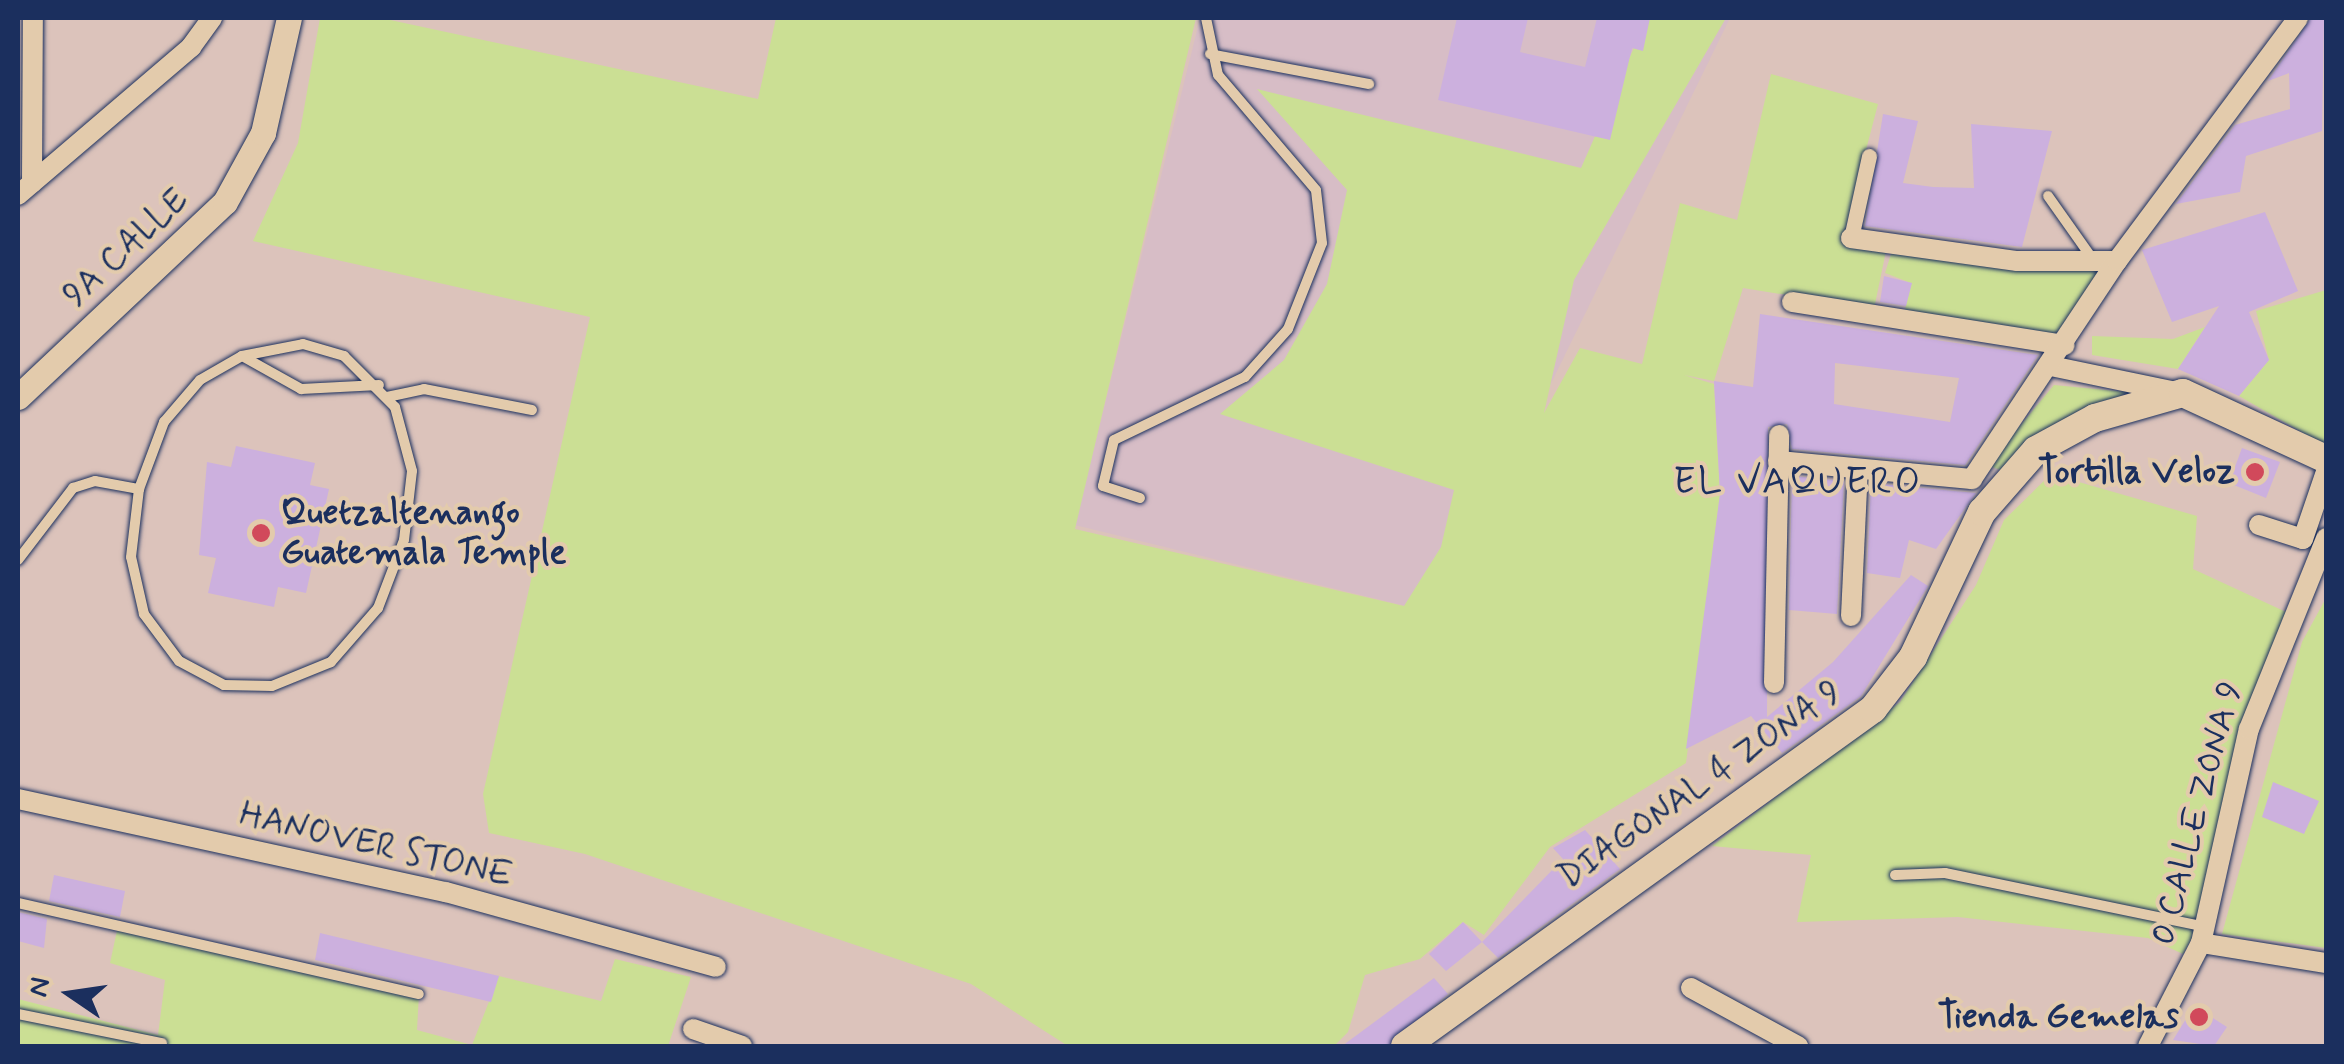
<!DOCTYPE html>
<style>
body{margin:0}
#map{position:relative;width:2344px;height:1064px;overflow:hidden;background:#dcc3bb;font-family:Mynerve,sans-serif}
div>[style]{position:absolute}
.built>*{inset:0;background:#d7bdc6}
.green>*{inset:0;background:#cbdf94}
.building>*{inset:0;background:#ccb0de}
.roads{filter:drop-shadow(0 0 2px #1b2f5e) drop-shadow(0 0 2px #1b2f5e)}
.service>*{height:10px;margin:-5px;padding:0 5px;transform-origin:5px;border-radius:5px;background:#e3cbac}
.pedestrian>*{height:15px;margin:-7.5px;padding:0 7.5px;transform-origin:7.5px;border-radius:7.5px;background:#e3cbac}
.minor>*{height:20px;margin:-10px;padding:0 10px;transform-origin:10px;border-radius:10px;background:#e3cbac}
.tertiary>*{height:25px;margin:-12.5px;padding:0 12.5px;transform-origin:12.5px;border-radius:12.5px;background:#e3cbac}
.secondary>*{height:28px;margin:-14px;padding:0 14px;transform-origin:14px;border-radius:14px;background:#e3cbac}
.dots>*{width:28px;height:28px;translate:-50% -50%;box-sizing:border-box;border:5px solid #e3cbac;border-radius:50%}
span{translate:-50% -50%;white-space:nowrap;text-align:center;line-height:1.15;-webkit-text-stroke:8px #e3cbac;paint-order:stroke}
.street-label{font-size:35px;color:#1b2f5e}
.poi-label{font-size:35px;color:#1b2f5e;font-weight:700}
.right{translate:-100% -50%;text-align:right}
.left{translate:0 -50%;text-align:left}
.neighbourhood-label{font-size:38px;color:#1b2f5e;letter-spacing:2.5px}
.frame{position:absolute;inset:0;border:20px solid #1b2f5e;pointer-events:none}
.north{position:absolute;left:20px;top:944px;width:100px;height:100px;-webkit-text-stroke:8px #e3cbac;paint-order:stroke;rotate:283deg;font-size:28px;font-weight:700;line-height:40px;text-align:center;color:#1b2f5e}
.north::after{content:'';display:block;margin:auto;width:35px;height:45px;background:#1b2f5e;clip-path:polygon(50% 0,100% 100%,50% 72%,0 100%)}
</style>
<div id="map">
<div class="built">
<i style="clip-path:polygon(1200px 18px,1730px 18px,1438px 614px,1075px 525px)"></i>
</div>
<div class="green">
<i style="clip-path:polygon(320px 18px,381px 18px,758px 99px,776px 18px,1196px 18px,1075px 529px,1404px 606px,1441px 547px,1454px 490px,1220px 414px,1284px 360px,1327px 284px,1347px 190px,1257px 89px,1581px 168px,1647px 18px,1726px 18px,1574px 280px,1544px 413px,1580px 348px,1642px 364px,1680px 203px,1737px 220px,1771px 74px,1878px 104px,1842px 242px,1886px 251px,1874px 309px,1743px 288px,1714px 381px,1684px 375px,1714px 384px,1720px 494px,1686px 763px,1550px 847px,1484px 935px,1463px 922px,1420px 959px,1365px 975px,1348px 1032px,1334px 1046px,1068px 1046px,971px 984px,585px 854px,489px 833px,483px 794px,590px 317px,253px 241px,298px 143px)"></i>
<i style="clip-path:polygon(1892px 251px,2106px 267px,2062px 339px,1904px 314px,1911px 283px,1885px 273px)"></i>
<i style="clip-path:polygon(2326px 290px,2326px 446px,2239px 396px,2269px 360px,2256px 311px)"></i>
<i style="clip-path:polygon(2205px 327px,2178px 369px,2092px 355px,2092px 336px,2173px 339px)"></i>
<i style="clip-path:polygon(2054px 385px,2127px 392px,2003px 471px,1987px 465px)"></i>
<i style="clip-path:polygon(2051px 474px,2197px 516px,2193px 569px,2286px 612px,2203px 920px,2183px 954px,2148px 938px,1958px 917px,1797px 922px,1811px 855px,1712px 846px,1900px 702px,1976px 585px,2004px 520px)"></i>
<i style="clip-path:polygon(2326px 598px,2326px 948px,2222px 934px,2302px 642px)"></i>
<i style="clip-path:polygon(118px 926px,419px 994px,417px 1030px,472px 1045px,499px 976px,601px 1001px,615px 959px,691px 977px,668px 1046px,18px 1046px,18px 999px,158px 1035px,165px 980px,110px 963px)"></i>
</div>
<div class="building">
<i style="clip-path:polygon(1457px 18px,1528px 18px,1520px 52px,1585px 67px,1597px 18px,1650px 18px,1643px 51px,1632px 48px,1610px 140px,1438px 100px)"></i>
<i style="clip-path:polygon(2311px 18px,2324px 18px,2322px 131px,2246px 156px,2240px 192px,2176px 204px,2235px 125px,2290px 109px,2289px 73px,2268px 81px)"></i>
<i style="clip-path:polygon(1883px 114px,1918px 121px,1903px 183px,1933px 187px,1974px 188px,1971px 124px,2052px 131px,2022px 247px,1865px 226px)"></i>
<i style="clip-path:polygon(2265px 212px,2298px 291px,2249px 312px,2269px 360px,2239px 396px,2178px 369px,2219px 306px,2172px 322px,2142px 250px)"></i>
<i style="clip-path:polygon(1884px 276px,1912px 283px,1906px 306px,1880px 302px)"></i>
<i style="clip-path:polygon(evenodd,1760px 314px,2038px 355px,1965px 465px,1792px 449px,1787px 424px,1768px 427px,1767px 717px,1833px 662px,1911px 575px,1928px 586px,1861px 696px,1782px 753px,1751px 716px,1686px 749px,1720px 494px,1714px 381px,1753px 387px,1760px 314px,1835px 363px,1959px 378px,1950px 422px,1834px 404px,1835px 363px)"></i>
<i style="clip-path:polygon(236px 446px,315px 463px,310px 485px,329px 489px,306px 593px,278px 587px,274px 607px,208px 593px,216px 558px,199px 555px,207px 462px,231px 467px)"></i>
<i style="clip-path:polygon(2242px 448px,2280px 462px,2266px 498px,2229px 483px)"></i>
<i style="clip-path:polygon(1792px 476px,1844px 481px,1837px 614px,1789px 610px)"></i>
<i style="clip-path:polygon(1871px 483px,1954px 491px,1976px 493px,1936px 549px,1909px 540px,1900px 578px,1867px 573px)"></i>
<i style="clip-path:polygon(2273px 782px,2319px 801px,2304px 834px,2262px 817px)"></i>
<i style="clip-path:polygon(1585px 830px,1620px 869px,1498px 958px,1482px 942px,1563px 859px,1553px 848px)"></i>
<i style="clip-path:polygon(54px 875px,125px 891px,120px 917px,49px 901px)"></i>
<i style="clip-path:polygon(18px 912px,47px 919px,44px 948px,18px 941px)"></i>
<i style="clip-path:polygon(1463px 922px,1482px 942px,1446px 971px,1429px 954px)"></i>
<i style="clip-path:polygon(320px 933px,499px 976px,491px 1002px,315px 960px)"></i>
<i style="clip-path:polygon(1434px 978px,1448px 994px,1388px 1046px,1342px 1046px)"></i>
<i style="clip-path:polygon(2194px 1006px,2227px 1027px,2214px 1046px,2173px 1040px)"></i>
</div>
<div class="roads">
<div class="service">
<i style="left:1210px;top:54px;width:162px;rotate:10.7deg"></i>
<i style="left:2048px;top:196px;width:80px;rotate:54.7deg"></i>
<i style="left:303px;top:344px;width:43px;rotate:16.3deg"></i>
<i style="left:344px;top:356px;width:72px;rotate:45deg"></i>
<i style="left:395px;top:407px;width:66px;rotate:75.1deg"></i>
<i style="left:412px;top:471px;width:69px;rotate:96.6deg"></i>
<i style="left:404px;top:540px;width:73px;rotate:110.9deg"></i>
<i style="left:378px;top:608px;width:72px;rotate:131deg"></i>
<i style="left:331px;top:662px;width:64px;rotate:157.9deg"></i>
<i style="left:272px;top:686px;width:48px;rotate:-178.8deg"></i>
<i style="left:224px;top:685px;width:51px;rotate:-151.9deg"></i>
<i style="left:179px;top:661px;width:59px;rotate:-126.7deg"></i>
<i style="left:144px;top:614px;width:58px;rotate:-102.8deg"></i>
<i style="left:131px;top:557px;width:68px;rotate:-83.3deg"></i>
<i style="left:139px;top:489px;width:72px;rotate:-69.5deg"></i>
<i style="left:164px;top:422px;width:55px;rotate:-49.4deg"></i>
<i style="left:200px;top:380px;width:48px;rotate:-29.7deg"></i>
<i style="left:242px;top:356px;width:62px;rotate:-11.1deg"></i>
<i style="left:242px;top:356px;width:68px;rotate:29.2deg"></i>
<i style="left:301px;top:389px;width:78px;rotate:-2.9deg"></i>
<i style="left:387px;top:397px;width:38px;rotate:-12deg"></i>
<i style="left:424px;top:389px;width:110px;rotate:11deg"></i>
<i style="left:1140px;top:498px;width:39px;rotate:-162deg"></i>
<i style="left:1103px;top:486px;width:47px;rotate:-76.6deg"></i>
<i style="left:1114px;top:440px;width:145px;rotate:-25.7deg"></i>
<i style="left:1245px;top:377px;width:64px;rotate:-48.1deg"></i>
<i style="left:1288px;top:329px;width:92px;rotate:-68.4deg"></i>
<i style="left:1322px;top:243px;width:53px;rotate:-96.5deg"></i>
<i style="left:1316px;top:190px;width:151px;rotate:-130.4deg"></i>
<i style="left:1218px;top:75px;width:58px;rotate:-101.9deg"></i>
<i style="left:18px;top:560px;width:91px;rotate:-52.6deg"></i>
<i style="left:73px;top:488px;width:23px;rotate:-18deg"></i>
<i style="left:95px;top:481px;width:45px;rotate:10.3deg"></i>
<i style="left:1895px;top:875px;width:50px;rotate:-2.3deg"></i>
<i style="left:1945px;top:873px;width:266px;rotate:11.7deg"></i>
<i style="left:18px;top:903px;width:411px;rotate:12.8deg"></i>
<i style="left:18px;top:1014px;width:147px;rotate:11.4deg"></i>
</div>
<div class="pedestrian">
<i style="left:1851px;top:238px;width:84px;rotate:-77.6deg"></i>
</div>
<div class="minor">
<i style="left:32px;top:183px;width:165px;rotate:-89.7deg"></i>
<i style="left:18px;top:195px;width:228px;rotate:-40.5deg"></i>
<i style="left:191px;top:47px;width:36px;rotate:-54deg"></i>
<i style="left:1851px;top:238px;width:168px;rotate:7.9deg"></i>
<i style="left:2017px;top:261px;width:100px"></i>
<i style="left:1792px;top:302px;width:276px;rotate:9deg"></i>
<i style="left:2051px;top:366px;width:129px;rotate:11.7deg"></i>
<i style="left:1778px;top:461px;width:195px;rotate:5.3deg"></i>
<i style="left:1972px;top:479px;width:262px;rotate:-56.4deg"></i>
<i style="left:2117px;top:261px;width:303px;rotate:-53.3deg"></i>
<i style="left:2259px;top:525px;width:46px;rotate:17.7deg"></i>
<i style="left:2303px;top:539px;width:71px;rotate:-71.1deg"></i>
<i style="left:1851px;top:616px;width:146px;rotate:-87.3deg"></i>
<i style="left:1774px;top:683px;width:248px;rotate:-88.8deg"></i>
<i style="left:18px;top:799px;width:438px;rotate:12.3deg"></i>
<i style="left:446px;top:892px;width:280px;rotate:15.5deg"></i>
<i style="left:2201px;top:943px;width:127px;rotate:9.1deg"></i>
<i style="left:1691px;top:988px;width:122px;rotate:28.5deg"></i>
<i style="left:693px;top:1029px;width:52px;rotate:19.1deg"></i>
<i style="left:2148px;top:1046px;width:116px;rotate:-62.8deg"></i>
<i style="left:2201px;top:943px;width:219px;rotate:-77.4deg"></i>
<i style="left:2249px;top:729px;width:206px;rotate:-68deg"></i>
</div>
<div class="tertiary">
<i style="left:18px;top:397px;width:284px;rotate:-43.3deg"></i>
<i style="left:225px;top:202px;width:79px;rotate:-61.2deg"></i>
<i style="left:263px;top:133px;width:118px;rotate:-77.3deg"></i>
</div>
<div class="secondary">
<i style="left:1405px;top:1046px;width:577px;rotate:-35.76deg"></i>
<i style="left:1873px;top:709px;width:66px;rotate:-52.4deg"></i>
<i style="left:1913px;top:657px;width:161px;rotate:-64.6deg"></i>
<i style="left:1982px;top:512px;width:82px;rotate:-48.9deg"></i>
<i style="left:2036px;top:450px;width:67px;rotate:-28.5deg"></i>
<i style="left:2095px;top:418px;width:91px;rotate:-15.9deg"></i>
<i style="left:2183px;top:393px;width:157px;rotate:24.8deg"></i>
</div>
</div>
<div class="dots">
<i style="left:2255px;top:472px;background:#d1495b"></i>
<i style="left:261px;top:533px;background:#d1495b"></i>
<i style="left:2199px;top:1017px;background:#d1495b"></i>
</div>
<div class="street-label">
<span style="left:126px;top:248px;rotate:-43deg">9A CALLE</span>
<span style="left:1700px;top:785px;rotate:-35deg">DIAGONAL 4 ZONA 9</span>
<span style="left:2197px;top:813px;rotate:-75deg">0 CALLE ZONA 9</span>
<span style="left:376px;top:845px;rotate:13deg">HANOVER STONE</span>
</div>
<div class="poi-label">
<span class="right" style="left:2235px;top:472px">Tortilla Veloz</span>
<span class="left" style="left:281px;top:533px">Quetzaltenango<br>Guatemala Temple</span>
<span class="right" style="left:2179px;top:1017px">Tienda Gemelas</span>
</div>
<div class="neighbourhood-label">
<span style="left:1798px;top:483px">EL VAQUERO</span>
</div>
<div class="frame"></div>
<div class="north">N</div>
</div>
